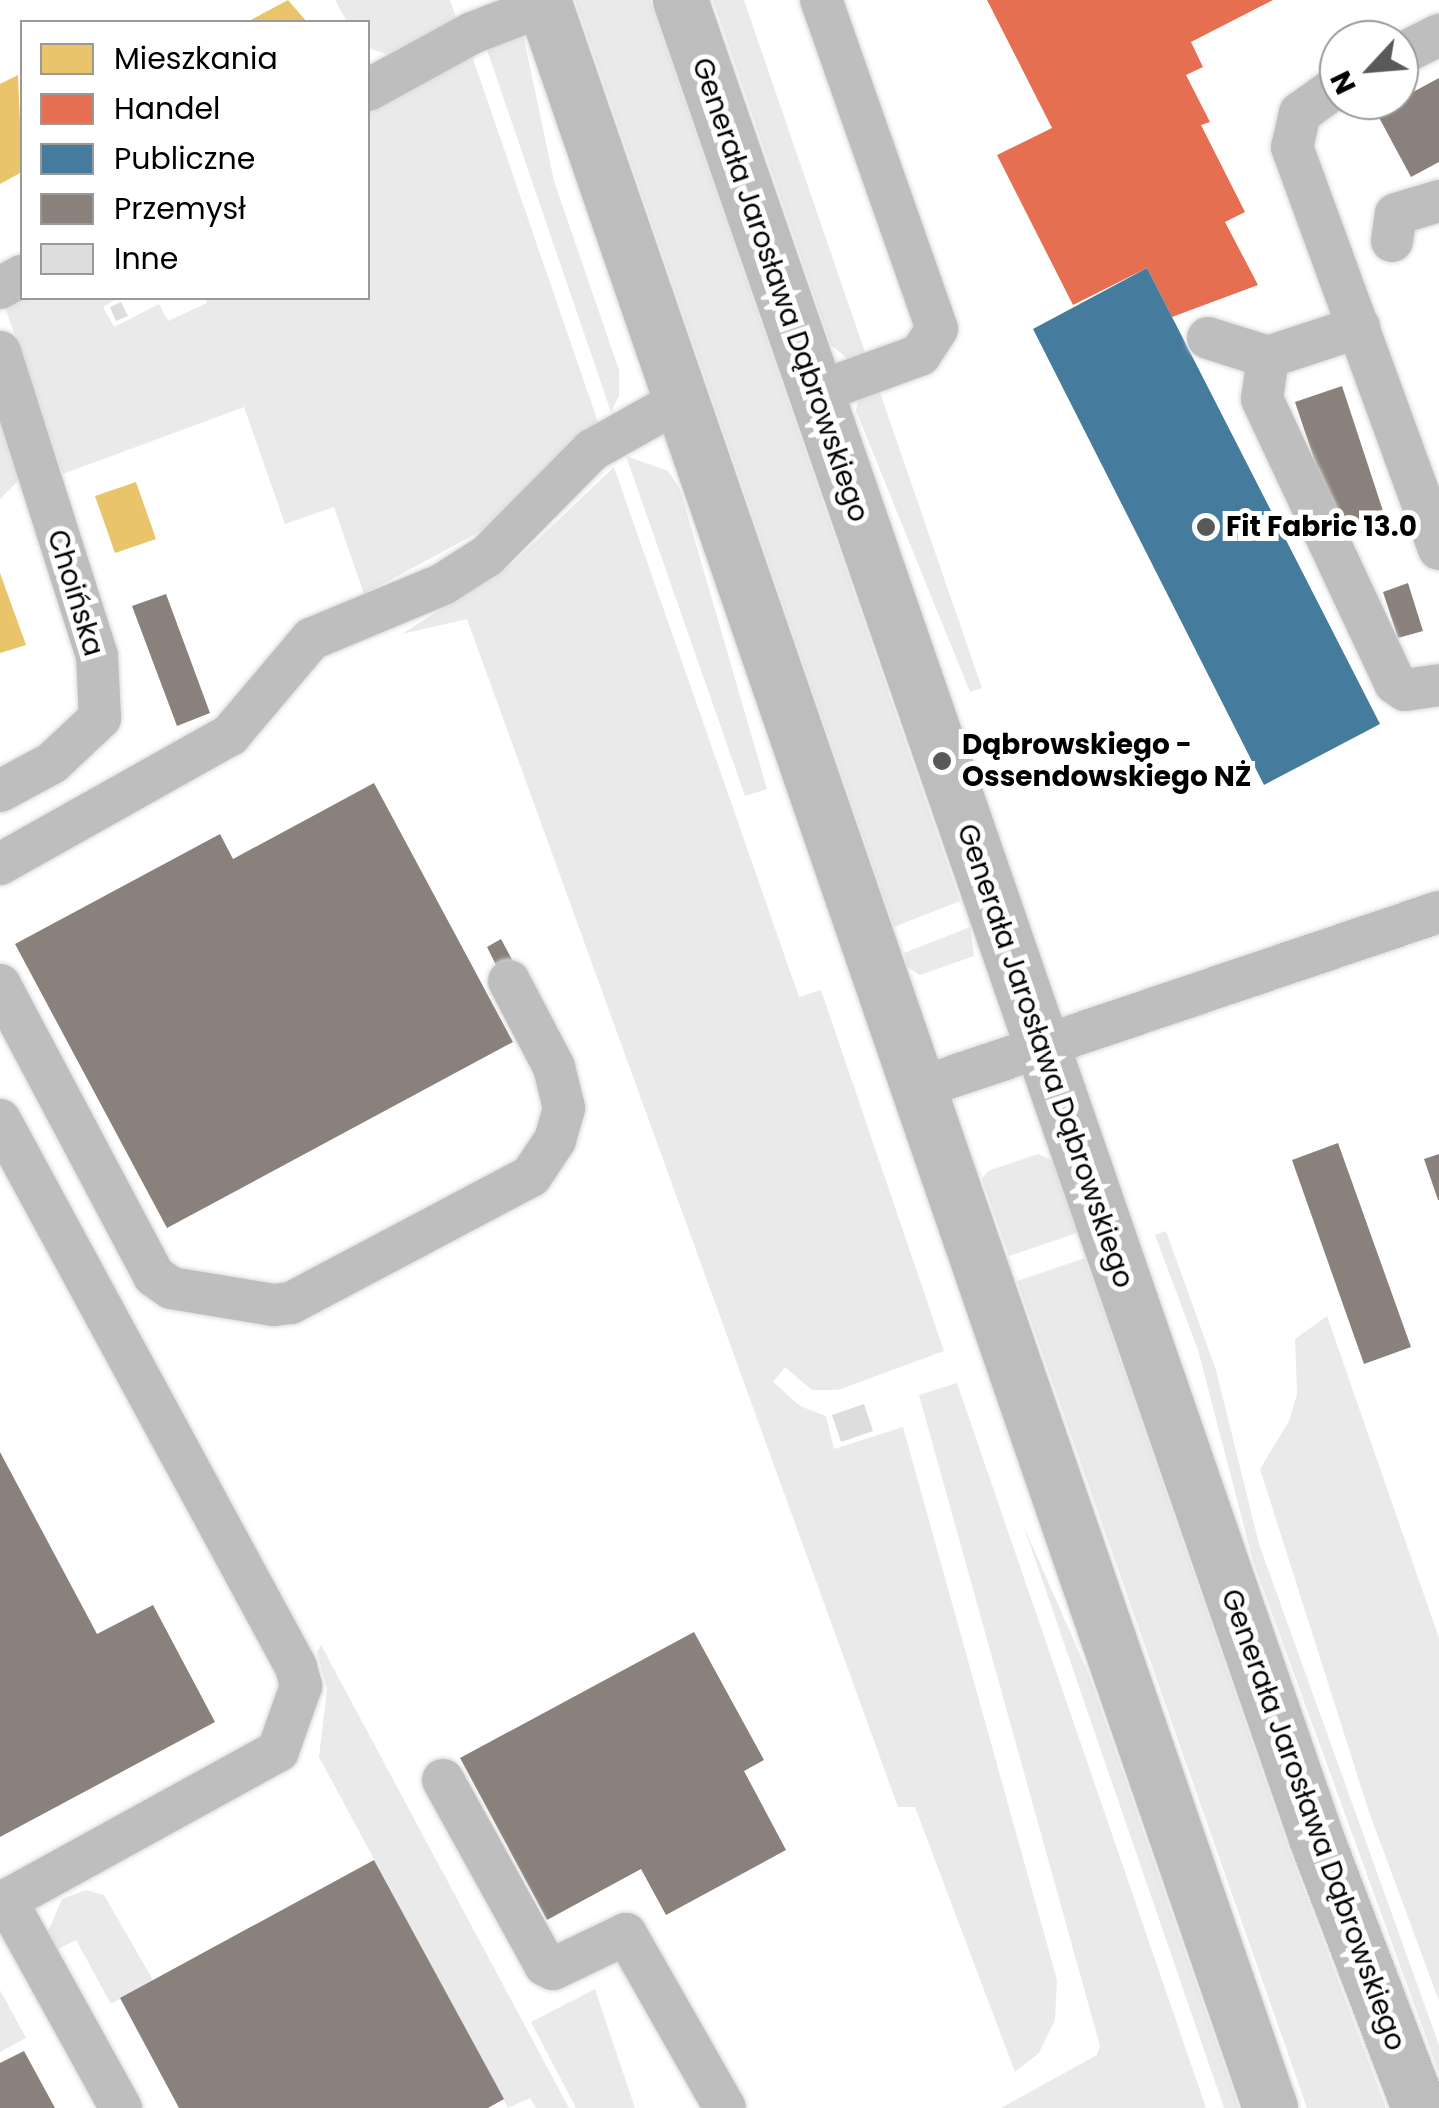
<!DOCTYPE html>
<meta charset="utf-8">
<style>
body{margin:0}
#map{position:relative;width:1439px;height:2108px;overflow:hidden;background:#fff;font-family:Poppins,sans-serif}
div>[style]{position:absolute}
.green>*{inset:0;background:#eaeaea}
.homes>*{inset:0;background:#e9c46a}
.shops>*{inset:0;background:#e76f51}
.public>*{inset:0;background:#457b9d}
.industry>*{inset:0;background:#8a817c}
.building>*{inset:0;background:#ddd}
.roads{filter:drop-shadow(0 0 2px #dbdbdb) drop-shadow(0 0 2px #dbdbdb)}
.minor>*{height:42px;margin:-21px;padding:0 21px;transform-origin:21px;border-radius:21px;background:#bebebe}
.major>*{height:55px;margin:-27.5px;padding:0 27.5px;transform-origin:27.5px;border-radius:27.5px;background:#bdbdbd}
.dots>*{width:28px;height:28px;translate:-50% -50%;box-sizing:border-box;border:5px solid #fff;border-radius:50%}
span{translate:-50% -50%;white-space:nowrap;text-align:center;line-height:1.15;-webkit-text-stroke:10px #fff;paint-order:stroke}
.street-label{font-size:28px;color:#000}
.poi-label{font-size:28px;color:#000;font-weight:700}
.left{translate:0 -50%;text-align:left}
.legend{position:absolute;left:20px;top:20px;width:350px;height:280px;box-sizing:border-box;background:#fff;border:2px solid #999;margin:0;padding:12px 18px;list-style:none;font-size:30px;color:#000}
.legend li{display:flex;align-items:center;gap:20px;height:50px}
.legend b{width:50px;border:2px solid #999}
.north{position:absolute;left:1319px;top:20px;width:100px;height:100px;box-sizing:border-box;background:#fff;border:2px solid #999;border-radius:50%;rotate:244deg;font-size:28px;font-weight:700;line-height:40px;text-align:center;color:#000}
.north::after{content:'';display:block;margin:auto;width:35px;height:45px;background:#595959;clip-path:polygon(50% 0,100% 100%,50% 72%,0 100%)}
</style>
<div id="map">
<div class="green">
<i style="clip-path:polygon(335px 0,450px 0,458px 23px,390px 55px,368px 48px,368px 22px,347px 22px)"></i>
<i style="clip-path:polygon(575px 0,650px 0,960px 901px,894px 927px)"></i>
<i style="clip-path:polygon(713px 0,744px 0,867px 358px,848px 359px,831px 345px)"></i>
<i style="clip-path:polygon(523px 34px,554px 181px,619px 370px,619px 396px,611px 412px,486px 47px)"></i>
<i style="clip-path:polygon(471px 53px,599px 425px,496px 523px,364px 594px,334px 507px,285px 524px,244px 407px,63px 474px,5px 307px,22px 297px,118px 298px,103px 307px,114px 327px,159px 304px,168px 321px,207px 303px,205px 298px,368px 298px,368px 107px)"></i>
<i style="clip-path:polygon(877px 384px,982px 688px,970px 692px,856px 411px,859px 396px)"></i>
<i style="clip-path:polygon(0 395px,24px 475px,0 499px)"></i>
<i style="clip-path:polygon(626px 456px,668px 471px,680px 489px,767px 789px,745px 796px)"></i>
<i style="clip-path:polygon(614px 467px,799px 997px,821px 990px,944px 1351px,838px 1390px,812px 1390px,785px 1367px,773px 1382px,800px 1406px,826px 1416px,834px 1449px,903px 1427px,1057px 1980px,1055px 2020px,1039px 2053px,1015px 2072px,915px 1807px,898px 1807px,467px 619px,402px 634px,512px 564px)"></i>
<i style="clip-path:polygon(970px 927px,974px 956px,920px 975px,907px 967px,904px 953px)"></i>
<i style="clip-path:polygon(1038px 1154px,1052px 1160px,1077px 1233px,1009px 1256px,982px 1179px,988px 1171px)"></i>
<i style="clip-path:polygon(1166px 1231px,1216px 1370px,1259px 1544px,1439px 2045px,1439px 2073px,1253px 1561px,1198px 1350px,1155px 1235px)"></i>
<i style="clip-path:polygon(1085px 1258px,1290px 1853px,1386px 2108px,1307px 2108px,1017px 1281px)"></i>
<i style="clip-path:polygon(1327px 1316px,1439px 1638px,1439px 2001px,1369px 1812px,1260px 1469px,1289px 1421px,1297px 1394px,1295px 1339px)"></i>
<i style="clip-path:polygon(957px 1383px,1181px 2035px,1206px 2108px,1001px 2108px,1097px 2055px,1100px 2046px,919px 1395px)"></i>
<i style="clip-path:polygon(1024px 1527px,1089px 1675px,1239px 2108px,1224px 2108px)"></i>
<i style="clip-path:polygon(321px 1645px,569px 2108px,536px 2108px,530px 2098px,508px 2108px,319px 1757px,327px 1689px,317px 1652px)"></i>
<i style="clip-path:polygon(86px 1890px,104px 1895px,153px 1980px,111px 2004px,76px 1940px,52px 1952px,47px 1934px,62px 1899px)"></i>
<i style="clip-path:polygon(595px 1989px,635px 2108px,576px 2108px,531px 2022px)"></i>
<i style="clip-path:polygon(0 1990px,26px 2038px,0 2052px)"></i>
</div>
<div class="homes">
<i style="clip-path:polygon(288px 0,307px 22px,247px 22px)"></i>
<i style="clip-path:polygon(18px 75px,22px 172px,0 184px,0 84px)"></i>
<i style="clip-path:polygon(136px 482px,156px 539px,115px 553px,95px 496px)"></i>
<i style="clip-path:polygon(0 573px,26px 645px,0 653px)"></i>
</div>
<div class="shops">
<i style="clip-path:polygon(987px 0,1273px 0,1191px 42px,1203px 67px,1186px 75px,1210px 122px,1201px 125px,1245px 212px,1225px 222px,1258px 285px,1172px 317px,1147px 268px,1073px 305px,997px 155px,1052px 128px)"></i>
</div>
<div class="public">
<i style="clip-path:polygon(1147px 268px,1380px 724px,1264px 785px,1033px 329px)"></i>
</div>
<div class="industry">
<i style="clip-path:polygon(1439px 78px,1439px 162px,1411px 177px,1376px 112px)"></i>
<i style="clip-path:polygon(1342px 386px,1387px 523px,1341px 540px,1295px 402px)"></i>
<i style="clip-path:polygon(1408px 583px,1423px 631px,1398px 638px,1383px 592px)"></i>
<i style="clip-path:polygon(166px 594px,210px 713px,177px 726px,132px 606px)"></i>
<i style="clip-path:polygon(374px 783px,513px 1042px,167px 1228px,15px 944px,220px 834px,233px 859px)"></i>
<i style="clip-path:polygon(501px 939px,515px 965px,500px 973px,487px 947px)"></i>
<i style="clip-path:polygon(1338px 1143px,1411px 1347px,1364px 1364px,1292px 1160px)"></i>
<i style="clip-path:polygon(1439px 1154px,1439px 1200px,1438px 1200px,1424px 1159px)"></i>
<i style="clip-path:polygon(0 1452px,97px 1634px,153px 1605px,215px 1722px,0 1837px)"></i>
<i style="clip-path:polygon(694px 1632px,764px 1760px,744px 1771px,786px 1850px,666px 1915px,641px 1869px,547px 1920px,460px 1758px)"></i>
<i style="clip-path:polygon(374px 1860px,504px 2099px,488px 2108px,179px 2108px,120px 1998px)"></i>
<i style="clip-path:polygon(24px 2051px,55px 2108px,0 2108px,0 2063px)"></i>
</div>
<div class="building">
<i style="clip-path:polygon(121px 302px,128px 316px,116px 321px,110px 307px)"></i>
<i style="clip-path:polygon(864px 1404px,873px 1431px,841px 1442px,832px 1415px)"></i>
</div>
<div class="roads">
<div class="minor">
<i style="left:1399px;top:55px;width:45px;rotate:-26.6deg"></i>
<i style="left:1339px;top:85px;width:48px;rotate:144.3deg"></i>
<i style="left:1300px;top:113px;width:35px;rotate:103deg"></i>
<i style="left:1292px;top:147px;width:428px;rotate:69.9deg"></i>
<i style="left:368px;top:90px;width:119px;rotate:-28.7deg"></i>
<i style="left:472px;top:33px;width:78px;rotate:-21deg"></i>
<i style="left:1392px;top:241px;width:27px;rotate:-82deg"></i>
<i style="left:1396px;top:214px;width:45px;rotate:-16.8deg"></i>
<i style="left:0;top:288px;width:25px;rotate:-29deg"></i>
<i style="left:1208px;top:338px;width:63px;rotate:17.6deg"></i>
<i style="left:1268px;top:357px;width:96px;rotate:-18.2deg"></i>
<i style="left:0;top:352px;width:319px;rotate:72.3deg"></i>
<i style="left:97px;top:656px;width:62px;rotate:87.2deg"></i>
<i style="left:100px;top:718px;width:66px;rotate:136.8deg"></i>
<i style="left:52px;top:763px;width:59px;rotate:151.7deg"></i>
<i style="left:1268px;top:357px;width:42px;rotate:98.1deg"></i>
<i style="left:1262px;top:399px;width:314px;rotate:64.9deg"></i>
<i style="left:1395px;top:683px;width:12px;rotate:35deg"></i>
<i style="left:1405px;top:690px;width:34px;rotate:-8deg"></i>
<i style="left:816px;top:393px;width:111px;rotate:-20.1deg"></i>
<i style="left:920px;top:355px;width:31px;rotate:-57deg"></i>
<i style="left:937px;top:329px;width:349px;rotate:-109.4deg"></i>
<i style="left:0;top:864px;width:264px;rotate:-29.3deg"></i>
<i style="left:230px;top:735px;width:126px;rotate:-49.8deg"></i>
<i style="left:311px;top:639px;width:143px;rotate:-22.6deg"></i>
<i style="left:443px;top:584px;width:52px;rotate:-32.5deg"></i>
<i style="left:487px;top:556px;width:149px;rotate:-45.3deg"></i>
<i style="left:592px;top:450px;width:102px;rotate:-29.3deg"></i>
<i style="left:0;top:985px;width:329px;rotate:62.1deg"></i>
<i style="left:154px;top:1276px;width:21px;rotate:35deg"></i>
<i style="left:171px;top:1288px;width:104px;rotate:9.4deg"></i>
<i style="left:274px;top:1305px;width:17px;rotate:-7deg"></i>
<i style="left:291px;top:1303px;width:272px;rotate:-27.9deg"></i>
<i style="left:531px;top:1176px;width:43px;rotate:-56.3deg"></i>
<i style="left:555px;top:1140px;width:33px;rotate:-74deg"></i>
<i style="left:564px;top:1108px;width:42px;rotate:-103.7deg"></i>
<i style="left:554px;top:1067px;width:97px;rotate:-117.6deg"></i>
<i style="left:919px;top:1088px;width:549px;rotate:-18.7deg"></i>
<i style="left:0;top:1120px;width:622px;rotate:61.58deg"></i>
<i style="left:296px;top:1667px;width:20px;rotate:75deg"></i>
<i style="left:301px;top:1686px;width:69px;rotate:109.5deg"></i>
<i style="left:278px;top:1751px;width:317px;rotate:151.2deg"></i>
<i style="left:443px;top:1780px;width:211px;rotate:61.1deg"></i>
<i style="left:545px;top:1965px;width:9px;rotate:27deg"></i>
<i style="left:553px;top:1969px;width:81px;rotate:-25.6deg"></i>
<i style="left:626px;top:1934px;width:200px;rotate:60.4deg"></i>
<i style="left:6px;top:1900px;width:238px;rotate:61.1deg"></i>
</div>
<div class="major">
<i style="left:543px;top:0;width:2230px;rotate:70.97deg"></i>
<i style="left:680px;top:0;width:1945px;rotate:70.91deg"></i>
<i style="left:1316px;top:1838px;width:289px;rotate:69.1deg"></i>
</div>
</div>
<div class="dots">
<i style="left:1206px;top:527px;background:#595959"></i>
<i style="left:942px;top:761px;background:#595959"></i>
</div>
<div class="street-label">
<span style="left:780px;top:290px;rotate:71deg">Generała Jarosława Dąbrowskiego</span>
<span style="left:75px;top:593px;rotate:73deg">Choińska</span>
<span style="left:1045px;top:1056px;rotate:71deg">Generała Jarosława Dąbrowskiego</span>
<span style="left:1313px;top:1820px;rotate:70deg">Generała Jarosława Dąbrowskiego</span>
</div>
<div class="poi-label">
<span class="left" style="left:1226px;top:527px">Fit Fabric 13.0</span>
<span class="left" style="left:962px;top:761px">Dąbrowskiego -<br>Ossendowskiego NŻ</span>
</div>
<ul class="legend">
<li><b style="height:28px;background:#e9c46a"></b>Mieszkania</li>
<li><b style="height:28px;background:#e76f51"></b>Handel</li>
<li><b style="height:28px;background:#457b9d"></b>Publiczne</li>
<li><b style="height:28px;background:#8a817c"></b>Przemysł</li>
<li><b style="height:28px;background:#ddd"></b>Inne</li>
</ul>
<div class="north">N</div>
</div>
